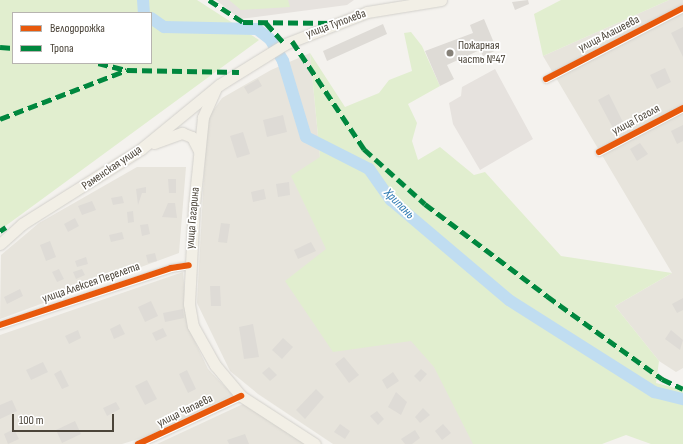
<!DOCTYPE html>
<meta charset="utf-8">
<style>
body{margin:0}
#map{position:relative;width:683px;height:444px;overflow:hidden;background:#f4f2ee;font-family:"Sofia Sans Condensed",sans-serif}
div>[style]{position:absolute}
.residential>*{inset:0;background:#e7e4dc}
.industrial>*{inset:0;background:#e6e2de}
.green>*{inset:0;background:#e1eecf}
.river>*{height:12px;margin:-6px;padding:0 6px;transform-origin:6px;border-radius:6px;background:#c0ddf1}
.building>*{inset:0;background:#dedbd6}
.roads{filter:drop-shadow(0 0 1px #d2d0cb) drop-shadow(0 0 1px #d2d0cb)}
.minor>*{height:7px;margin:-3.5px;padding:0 3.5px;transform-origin:3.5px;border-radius:3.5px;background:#fdfdfc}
.primary>*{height:11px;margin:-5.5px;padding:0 5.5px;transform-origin:5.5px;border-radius:5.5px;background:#f2efe6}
.quiet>*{height:5px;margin-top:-2.5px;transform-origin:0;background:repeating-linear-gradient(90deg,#00873e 0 10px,transparent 0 15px)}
.cycleway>*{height:6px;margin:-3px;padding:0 3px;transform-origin:3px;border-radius:3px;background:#e8590c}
.dots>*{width:11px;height:11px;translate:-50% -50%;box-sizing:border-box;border:2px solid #fff;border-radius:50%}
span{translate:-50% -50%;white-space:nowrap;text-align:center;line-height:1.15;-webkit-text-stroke:3.5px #fff;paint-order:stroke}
.street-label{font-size:12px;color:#4b4439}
.poi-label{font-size:12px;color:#4b4439}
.left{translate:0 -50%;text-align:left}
.water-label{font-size:13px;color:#2e7ab2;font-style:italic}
.legend{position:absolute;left:12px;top:12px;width:140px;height:52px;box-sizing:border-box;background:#fff;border:1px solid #b7b4b0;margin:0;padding:5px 7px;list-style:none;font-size:12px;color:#4b4439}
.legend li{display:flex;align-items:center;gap:8px;height:20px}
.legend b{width:20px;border:1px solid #b7b4b0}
.scale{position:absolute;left:12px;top:414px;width:102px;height:18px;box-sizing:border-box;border:2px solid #4b4439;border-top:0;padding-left:5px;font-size:12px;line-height:14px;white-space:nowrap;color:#4b4439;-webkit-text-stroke:3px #fff;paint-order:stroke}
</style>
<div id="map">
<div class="residential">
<i style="clip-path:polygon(669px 0,683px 0,683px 368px,676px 372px,659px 361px,615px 306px,672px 273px,543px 56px)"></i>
<i style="clip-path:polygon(310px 53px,320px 157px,601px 444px,333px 444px,258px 394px,230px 371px,197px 303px,207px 119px,222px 98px,271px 70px)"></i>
<i style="clip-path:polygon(137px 167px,186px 167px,179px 253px,0 319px,1px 255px,39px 223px)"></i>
<i style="clip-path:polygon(183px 272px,188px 327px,208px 369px,233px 395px,145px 437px,122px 444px,0 444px,0 335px)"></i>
<i style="clip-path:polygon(243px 404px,307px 444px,157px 444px)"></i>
</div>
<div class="industrial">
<i style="clip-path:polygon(216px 0,354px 0,347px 5px,240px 19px)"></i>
<i style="clip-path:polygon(495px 69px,533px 139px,480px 170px,453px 124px,449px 103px,461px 96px,462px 87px)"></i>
</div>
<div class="green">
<i style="clip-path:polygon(evenodd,0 0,197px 0,259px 40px,0 230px,0 0,13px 13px,151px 13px,151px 63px,13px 63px,13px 13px)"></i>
<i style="clip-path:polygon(229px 0,288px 0,290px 7px,241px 10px)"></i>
<i style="clip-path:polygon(561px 0,669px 0,543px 56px,534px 14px)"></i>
<i style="clip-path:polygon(411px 32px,422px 46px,440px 86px,408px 104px,417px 123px,412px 141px,418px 160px,440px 147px,474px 175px,485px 172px,561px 256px,672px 273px,615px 306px,659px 361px,656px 383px,683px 390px,683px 444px,651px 444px,626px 435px,602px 444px,473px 444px,434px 367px,411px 341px,333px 352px,285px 281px,326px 249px,291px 176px,320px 157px,310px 53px,345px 107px,379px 93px,389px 80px,412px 71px,404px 33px)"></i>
</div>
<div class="river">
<i style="left:143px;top:0;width:13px;rotate:86deg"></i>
<i style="left:151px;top:18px;width:16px;rotate:35deg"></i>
<i style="left:164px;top:27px;width:93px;rotate:1.2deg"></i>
<i style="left:257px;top:29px;width:16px;rotate:38deg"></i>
<i style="left:270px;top:39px;width:26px;rotate:59deg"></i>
<i style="left:283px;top:61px;width:79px;rotate:73.2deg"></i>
<i style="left:306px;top:137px;width:71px;rotate:26.9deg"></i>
<i style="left:369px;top:169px;width:38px;rotate:55deg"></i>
<i style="left:391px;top:200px;width:155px;rotate:40.3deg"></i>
<i style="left:509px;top:300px;width:172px;rotate:32.4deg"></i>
<i style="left:654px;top:392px;width:30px;rotate:14deg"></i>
</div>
<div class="building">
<i style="clip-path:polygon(528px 0,529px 4px,515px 10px,512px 2px)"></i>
<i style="clip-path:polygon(484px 19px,497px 50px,483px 56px,480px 50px,447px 65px,454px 79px,440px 86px,425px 51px,473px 33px,470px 25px)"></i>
<i style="clip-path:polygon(383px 24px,387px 34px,327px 61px,323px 51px)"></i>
<i style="clip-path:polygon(683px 27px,683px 57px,671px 33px)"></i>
<i style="clip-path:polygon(665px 68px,671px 82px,657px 89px,650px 75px)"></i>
<i style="clip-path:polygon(258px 79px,262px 86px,248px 94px,244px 87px)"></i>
<i style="clip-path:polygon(609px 94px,625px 126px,615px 132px,598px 100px)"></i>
<i style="clip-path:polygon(283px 115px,287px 132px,267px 137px,263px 120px)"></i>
<i style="clip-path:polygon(683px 125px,683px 141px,677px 144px,671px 131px)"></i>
<i style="clip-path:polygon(243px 132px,250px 154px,237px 158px,230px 136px)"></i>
<i style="clip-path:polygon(640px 143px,648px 154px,637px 161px,630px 149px)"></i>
<i style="clip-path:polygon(168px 179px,176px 179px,176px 193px,169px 193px)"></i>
<i style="clip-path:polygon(289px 182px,290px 195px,278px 197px,276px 184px)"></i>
<i style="clip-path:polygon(146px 187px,146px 193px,142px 193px,138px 205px,136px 189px)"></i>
<i style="clip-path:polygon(264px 189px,266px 199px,253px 202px,251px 192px)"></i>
<i style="clip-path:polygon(122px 196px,124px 203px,113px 205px,111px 198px)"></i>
<i style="clip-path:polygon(92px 201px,96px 210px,82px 215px,78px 206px)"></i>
<i style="clip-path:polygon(168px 203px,175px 203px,177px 218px,162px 217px)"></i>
<i style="clip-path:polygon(133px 211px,134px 222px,128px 223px,127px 212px)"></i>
<i style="clip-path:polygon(75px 218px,79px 226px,68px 232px,64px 224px)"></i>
<i style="clip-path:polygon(221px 223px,230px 224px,227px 243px,218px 242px)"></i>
<i style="clip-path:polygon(148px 224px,150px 234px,142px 236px,140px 225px)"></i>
<i style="clip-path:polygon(122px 232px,124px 239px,111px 242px,109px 235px)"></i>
<i style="clip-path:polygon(50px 241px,56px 257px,46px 261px,40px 245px)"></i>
<i style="clip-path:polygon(311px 242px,316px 251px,298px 259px,294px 250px)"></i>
<i style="clip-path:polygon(155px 253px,157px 261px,148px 263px,146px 255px)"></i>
<i style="clip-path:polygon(86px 257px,88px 264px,77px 267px,75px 261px)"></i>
<i style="clip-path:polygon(59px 269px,64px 279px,57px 282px,52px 272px)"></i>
<i style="clip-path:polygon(82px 269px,85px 275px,76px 279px,73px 272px)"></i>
<i style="clip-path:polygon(210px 286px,220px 286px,221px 306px,211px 306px)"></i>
<i style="clip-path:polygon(20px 289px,23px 296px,7px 304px,4px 297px)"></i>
<i style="clip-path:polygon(683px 298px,683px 310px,677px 313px,672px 304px)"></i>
<i style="clip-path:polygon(151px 301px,158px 316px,145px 322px,138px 307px)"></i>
<i style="clip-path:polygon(183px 309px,184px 318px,165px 322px,163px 313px)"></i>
<i style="clip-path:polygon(120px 324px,125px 334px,114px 339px,110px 329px)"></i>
<i style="clip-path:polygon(253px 324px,259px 357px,244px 359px,239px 327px)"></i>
<i style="clip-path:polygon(163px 328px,167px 336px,156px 341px,152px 333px)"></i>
<i style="clip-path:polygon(78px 330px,81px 338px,69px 344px,65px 336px)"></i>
<i style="clip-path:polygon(671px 330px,683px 340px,680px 350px,665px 339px)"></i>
<i style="clip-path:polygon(283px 338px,293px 347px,282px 359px,272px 350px)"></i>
<i style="clip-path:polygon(344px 357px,359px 375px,349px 383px,335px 364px)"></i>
<i style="clip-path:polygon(43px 362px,48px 372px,31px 380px,26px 370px)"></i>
<i style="clip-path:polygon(269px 367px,277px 375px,270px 381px,262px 373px)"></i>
<i style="clip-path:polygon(421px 369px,427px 374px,420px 382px,414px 376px)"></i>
<i style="clip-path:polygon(61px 370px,69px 386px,62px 389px,54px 374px)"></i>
<i style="clip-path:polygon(187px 370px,196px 389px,188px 393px,179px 374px)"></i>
<i style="clip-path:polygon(393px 372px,399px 381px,387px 389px,382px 380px)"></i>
<i style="clip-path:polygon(147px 380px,157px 399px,145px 405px,135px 386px)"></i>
<i style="clip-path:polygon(316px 389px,324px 397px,305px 419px,296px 410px)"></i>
<i style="clip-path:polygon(396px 392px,407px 402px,401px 415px,388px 407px)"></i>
<i style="clip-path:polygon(12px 400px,17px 411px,0 419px,0 405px)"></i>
<i style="clip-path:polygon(116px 402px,120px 409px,107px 416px,103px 408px)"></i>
<i style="clip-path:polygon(423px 408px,430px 415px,420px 423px,415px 417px)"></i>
<i style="clip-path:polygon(377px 411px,384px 419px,378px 425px,370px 416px)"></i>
<i style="clip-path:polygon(75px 421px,81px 434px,62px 443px,56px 430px)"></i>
<i style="clip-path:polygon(340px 424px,350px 431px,345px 439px,334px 432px)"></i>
<i style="clip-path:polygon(443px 424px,451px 433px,442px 440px,435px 431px)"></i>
<i style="clip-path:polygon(14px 429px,19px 439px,8px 444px,4px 434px)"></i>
<i style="clip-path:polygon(415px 430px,420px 438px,412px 444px,405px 444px,401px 439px)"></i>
<i style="clip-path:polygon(245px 434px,249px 444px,229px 444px,227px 440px)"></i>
</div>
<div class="roads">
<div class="minor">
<i style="left:546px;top:79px;width:154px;rotate:-27.4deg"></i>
<i style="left:599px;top:152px;width:95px;rotate:-27.6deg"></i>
<i style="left:0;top:325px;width:180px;rotate:-18.4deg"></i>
<i style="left:171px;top:268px;width:18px;rotate:-9deg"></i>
<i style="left:138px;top:444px;width:114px;rotate:-25deg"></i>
</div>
<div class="primary">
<i style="left:215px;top:90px;width:30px;rotate:114deg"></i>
<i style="left:203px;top:117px;width:88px;rotate:95.8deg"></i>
<i style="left:194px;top:205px;width:99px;rotate:92.9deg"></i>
<i style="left:189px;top:304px;width:22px;rotate:80deg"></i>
<i style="left:193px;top:326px;width:45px;rotate:60.6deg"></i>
<i style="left:215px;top:365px;width:40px;rotate:50deg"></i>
<i style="left:241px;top:396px;width:88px;rotate:33deg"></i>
<i style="left:154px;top:143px;width:30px;rotate:-20deg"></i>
<i style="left:182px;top:133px;width:11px;rotate:22deg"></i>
<i style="left:192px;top:137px;width:16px;rotate:63deg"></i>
<i style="left:0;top:244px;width:30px;rotate:-42deg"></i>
<i style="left:22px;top:224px;width:141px;rotate:-32.2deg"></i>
<i style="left:141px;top:149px;width:101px;rotate:-39.4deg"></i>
<i style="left:219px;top:85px;width:78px;rotate:-31.8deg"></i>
<i style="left:285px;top:44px;width:88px;rotate:-21.3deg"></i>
<i style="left:367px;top:12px;width:75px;rotate:-9.2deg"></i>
</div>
</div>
<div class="quiet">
<i style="left:209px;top:0;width:40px;rotate:32.9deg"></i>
<i style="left:243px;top:22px;width:92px;rotate:0.6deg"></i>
<i style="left:266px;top:23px;width:28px;rotate:48deg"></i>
<i style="left:292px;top:41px;width:130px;rotate:56.3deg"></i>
<i style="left:364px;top:149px;width:82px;rotate:42deg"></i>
<i style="left:425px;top:204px;width:153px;rotate:37deg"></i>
<i style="left:547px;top:296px;width:142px;rotate:35.8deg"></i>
<i style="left:662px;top:379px;width:23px;rotate:25deg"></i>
<i style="left:0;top:47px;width:13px;rotate:4deg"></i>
<i style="left:98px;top:63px;width:30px;rotate:14deg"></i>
<i style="left:127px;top:70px;width:112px;rotate:1deg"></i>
<i style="left:0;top:119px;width:136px;rotate:-21.1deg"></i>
<i style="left:0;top:231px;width:7px;rotate:-34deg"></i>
</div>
<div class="cycleway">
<i style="left:546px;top:79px;width:154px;rotate:-27.4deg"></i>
<i style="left:599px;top:152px;width:95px;rotate:-27.6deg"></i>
<i style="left:0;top:325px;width:180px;rotate:-18.4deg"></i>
<i style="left:171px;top:268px;width:18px;rotate:-9deg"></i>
<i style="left:138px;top:444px;width:114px;rotate:-25deg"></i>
</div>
<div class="dots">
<i style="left:450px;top:53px;background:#868178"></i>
</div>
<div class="street-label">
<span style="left:336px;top:24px;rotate:-20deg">улица Туполева</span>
<span style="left:609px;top:34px;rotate:-27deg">улица Алашеева</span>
<span style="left:636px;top:120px;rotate:-28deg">улица Гоголя</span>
<span style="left:112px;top:168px;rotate:-34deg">Раменская улица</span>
<span style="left:193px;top:218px;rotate:-85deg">улица Гагарина</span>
<span style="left:91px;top:283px;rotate:-19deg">улица Алексея Перелета</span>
<span style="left:185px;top:411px;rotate:-26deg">улица Чапаева</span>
</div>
<div class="poi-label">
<span class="left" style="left:458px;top:53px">Пожарная<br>часть №47</span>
</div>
<div class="water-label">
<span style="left:399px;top:204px;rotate:45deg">Хрипань</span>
</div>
<ul class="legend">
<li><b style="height:5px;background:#e8590c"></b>Велодорожка</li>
<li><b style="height:5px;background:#00873e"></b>Тропа</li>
</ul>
<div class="scale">100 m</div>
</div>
